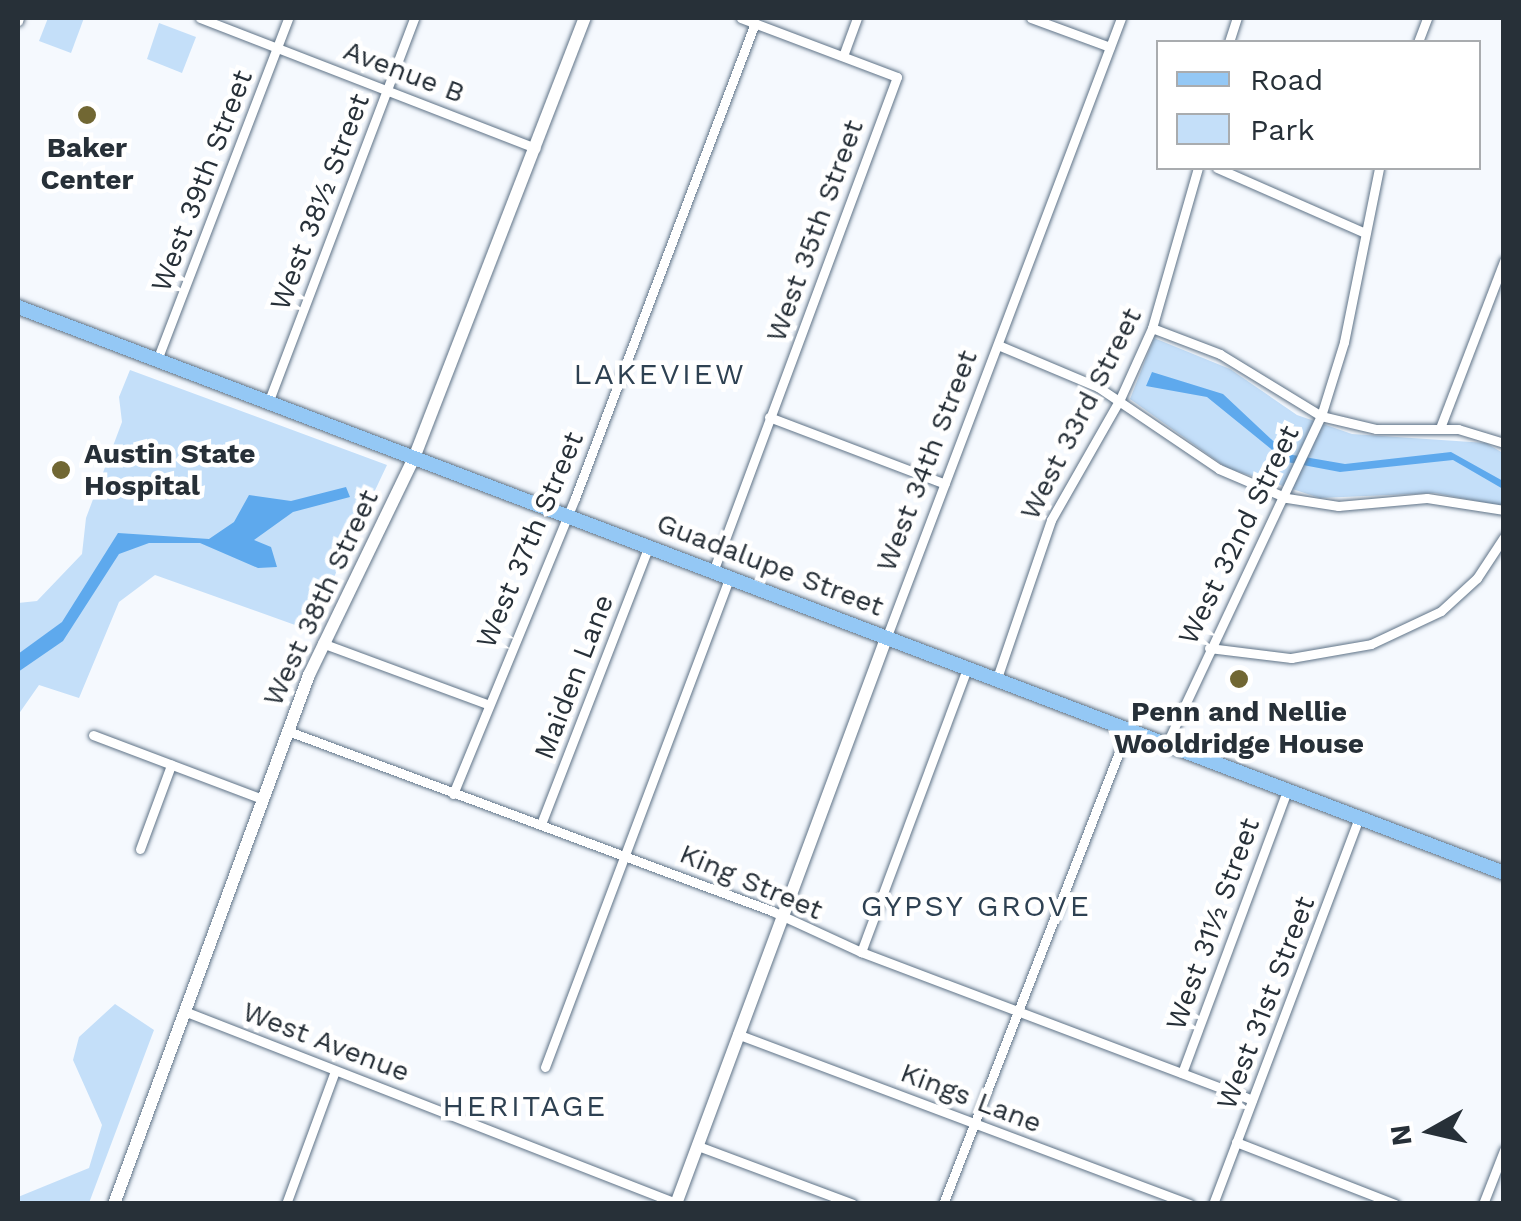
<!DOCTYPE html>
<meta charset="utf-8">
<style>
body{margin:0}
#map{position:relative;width:1521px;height:1221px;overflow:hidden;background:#f5f9fe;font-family:"Work Sans",sans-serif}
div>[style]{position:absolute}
.green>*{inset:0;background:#c4dff9}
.water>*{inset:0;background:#5ea9ed}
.roads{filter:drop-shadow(0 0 2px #5f7387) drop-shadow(0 0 2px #5f7387)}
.street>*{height:9px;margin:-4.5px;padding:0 4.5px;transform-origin:4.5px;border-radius:4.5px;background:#fff}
.secondary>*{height:12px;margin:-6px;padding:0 6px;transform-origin:6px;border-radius:6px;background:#fff}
.primary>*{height:14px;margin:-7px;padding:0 7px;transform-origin:7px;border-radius:7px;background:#94c8f5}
.dots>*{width:28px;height:28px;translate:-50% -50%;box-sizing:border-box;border:5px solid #fff;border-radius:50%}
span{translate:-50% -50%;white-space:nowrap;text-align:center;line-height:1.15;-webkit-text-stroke:9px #fff;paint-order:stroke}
.street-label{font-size:28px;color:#273038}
.poi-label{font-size:28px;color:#273038;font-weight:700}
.left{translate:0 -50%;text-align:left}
.neighbourhood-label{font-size:30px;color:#2e4152;letter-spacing:2.5px}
.frame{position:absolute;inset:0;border:20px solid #273038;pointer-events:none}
.legend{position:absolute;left:1156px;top:40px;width:325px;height:130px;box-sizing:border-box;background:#fff;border:2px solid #a9acaf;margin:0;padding:12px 18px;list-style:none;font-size:30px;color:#273038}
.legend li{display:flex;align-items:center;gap:20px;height:50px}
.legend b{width:50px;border:2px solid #a9acaf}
.north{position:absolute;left:1381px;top:1081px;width:100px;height:100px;-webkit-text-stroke:8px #fff;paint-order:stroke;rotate:262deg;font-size:28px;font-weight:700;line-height:40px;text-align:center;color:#273038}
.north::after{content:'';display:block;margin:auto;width:35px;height:45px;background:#273038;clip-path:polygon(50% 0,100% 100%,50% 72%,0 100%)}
</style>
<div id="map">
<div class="green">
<i style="clip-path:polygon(48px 18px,84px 18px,71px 53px,39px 41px)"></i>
<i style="clip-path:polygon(159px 23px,196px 37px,182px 73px,147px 59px)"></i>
<i style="clip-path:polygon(1154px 338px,1230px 369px,1297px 415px,1352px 434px,1486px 443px,1503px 453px,1503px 506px,1435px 493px,1320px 498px,1227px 468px,1130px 399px)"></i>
<i style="clip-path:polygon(130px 370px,387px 465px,309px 630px,155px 575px,119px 602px,79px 698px,39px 685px,18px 715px,18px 603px,37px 601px,82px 554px,86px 518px,122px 422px,119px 397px)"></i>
<i style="clip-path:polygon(115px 1004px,154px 1030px,89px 1203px,18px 1203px,18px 1197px,89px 1168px,102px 1125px,73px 1060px,79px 1037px)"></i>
</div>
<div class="water">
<i style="clip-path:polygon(1152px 372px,1223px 394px,1287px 454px,1345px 464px,1451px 452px,1503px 481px,1503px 489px,1453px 460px,1340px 472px,1287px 462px,1207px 397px,1146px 386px)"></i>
<i style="clip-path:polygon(346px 487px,350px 497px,293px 512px,254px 540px,271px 547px,277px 567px,258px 568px,200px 543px,149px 543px,119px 554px,63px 641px,18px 672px,18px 654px,62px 622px,118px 533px,209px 539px,234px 522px,249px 495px,291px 501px)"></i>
</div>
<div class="roads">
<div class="street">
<i style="left:200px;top:18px;width:360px;rotate:21.2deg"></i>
<i style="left:1031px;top:18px;width:84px;rotate:20.2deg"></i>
<i style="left:18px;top:21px;width:3px;rotate:-72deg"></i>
<i style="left:1229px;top:42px;width:25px;rotate:-72deg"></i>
<i style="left:1418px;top:42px;width:26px;rotate:-69deg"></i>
<i style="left:843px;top:56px;width:40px;rotate:-69.8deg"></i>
<i style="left:1217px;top:168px;width:162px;rotate:23.7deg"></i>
<i style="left:1152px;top:328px;width:73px;rotate:20.9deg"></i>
<i style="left:1220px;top:354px;width:119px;rotate:31.5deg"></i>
<i style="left:1321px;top:416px;width:57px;rotate:13.3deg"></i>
<i style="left:1376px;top:429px;width:82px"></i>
<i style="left:1458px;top:429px;width:48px;rotate:16.9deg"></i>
<i style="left:998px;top:345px;width:108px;rotate:22.8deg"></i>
<i style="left:1098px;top:387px;width:146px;rotate:34.1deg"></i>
<i style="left:1219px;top:469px;width:74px;rotate:23.1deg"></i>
<i style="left:1287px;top:498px;width:52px;rotate:8.9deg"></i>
<i style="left:1338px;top:506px;width:89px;rotate:-5.1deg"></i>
<i style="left:1427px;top:498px;width:78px;rotate:8.9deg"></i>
<i style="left:157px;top:360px;width:366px;rotate:-69deg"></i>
<i style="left:268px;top:403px;width:412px;rotate:-69.2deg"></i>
<i style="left:769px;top:417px;width:188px;rotate:20.8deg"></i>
<i style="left:1440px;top:428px;width:179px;rotate:-69deg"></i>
<i style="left:714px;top:569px;width:525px;rotate:-69.6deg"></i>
<i style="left:897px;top:77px;width:167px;rotate:-159.3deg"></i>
<i style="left:887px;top:636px;width:661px;rotate:-69.26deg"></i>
<i style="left:322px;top:643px;width:176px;rotate:20.3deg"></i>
<i style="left:1209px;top:648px;width:83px;rotate:7deg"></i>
<i style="left:1291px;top:658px;width:81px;rotate:-9.9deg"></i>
<i style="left:1371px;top:644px;width:77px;rotate:-25.2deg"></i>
<i style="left:1441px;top:611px;width:49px;rotate:-42.5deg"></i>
<i style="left:1477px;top:578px;width:49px;rotate:-56.6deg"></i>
<i style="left:997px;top:678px;width:167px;rotate:-71.1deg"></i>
<i style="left:1051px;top:520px;width:139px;rotate:-60.3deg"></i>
<i style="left:1120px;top:399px;width:78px;rotate:-65.7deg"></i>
<i style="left:1152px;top:328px;width:166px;rotate:-74deg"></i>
<i style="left:288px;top:731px;width:516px;rotate:20.4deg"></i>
<i style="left:772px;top:911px;width:98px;rotate:24.7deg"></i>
<i style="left:861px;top:952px;width:418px;rotate:20.7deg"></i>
<i style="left:93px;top:735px;width:181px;rotate:20.7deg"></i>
<i style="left:1167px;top:743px;width:361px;rotate:-64.8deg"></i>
<i style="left:1321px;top:416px;width:77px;rotate:-72.7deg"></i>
<i style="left:1344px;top:342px;width:177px;rotate:-78.6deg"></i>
<i style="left:453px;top:794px;width:320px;rotate:-67.6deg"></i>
<i style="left:575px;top:498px;width:508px;rotate:-69.25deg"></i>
<i style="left:541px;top:824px;width:298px;rotate:-68.8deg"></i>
<i style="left:140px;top:849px;width:90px;rotate:-69.7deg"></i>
<i style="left:861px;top:952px;width:303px;rotate:-69.5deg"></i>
<i style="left:184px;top:1011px;width:528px;rotate:21.32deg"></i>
<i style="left:737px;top:1034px;width:484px;rotate:20.6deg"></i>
<i style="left:545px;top:1067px;width:525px;rotate:-69.35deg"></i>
<i style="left:1182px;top:1073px;width:302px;rotate:-69.6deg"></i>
<i style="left:1236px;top:1142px;width:171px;rotate:21.3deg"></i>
<i style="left:698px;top:1146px;width:165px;rotate:20.5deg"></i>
<i style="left:286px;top:1204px;width:142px;rotate:-69.8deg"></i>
<i style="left:943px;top:1204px;width:510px;rotate:-68.72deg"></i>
<i style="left:1213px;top:1204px;width:414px;rotate:-69.3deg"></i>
<i style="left:1483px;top:1204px;width:58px;rotate:-68.7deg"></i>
</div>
<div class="secondary">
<i style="left:114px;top:1204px;width:564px;rotate:-69.77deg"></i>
<i style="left:309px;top:675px;width:241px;rotate:-64.2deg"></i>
<i style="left:414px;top:458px;width:472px;rotate:-68.8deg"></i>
<i style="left:676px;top:1204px;width:606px;rotate:-69.62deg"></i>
</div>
<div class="primary">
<i style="left:18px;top:307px;width:1590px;rotate:20.85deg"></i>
</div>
</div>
<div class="dots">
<i style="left:87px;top:115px;background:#716733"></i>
<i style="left:61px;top:470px;background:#716733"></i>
<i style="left:1239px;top:679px;background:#716733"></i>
</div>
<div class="street-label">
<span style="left:404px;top:72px;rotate:21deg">Avenue B</span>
<span style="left:202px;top:181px;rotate:-69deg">West 39th Street</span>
<span style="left:320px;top:202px;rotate:-69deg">West 38½ Street</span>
<span style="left:815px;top:231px;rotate:-70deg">West 35th Street</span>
<span style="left:1081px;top:414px;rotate:-63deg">West 33rd Street</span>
<span style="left:927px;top:461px;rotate:-69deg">West 34th Street</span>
<span style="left:1239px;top:535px;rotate:-64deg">West 32nd Street</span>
<span style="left:530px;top:540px;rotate:-67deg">West 37th Street</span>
<span style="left:770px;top:565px;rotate:21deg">Guadalupe Street</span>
<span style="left:321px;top:598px;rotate:-65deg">West 38th Street</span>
<span style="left:574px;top:677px;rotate:-69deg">Maiden Lane</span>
<span style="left:751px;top:882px;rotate:23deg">King Street</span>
<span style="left:1213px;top:924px;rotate:-70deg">West 31½ Street</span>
<span style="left:1266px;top:1003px;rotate:-69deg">West 31st Street</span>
<span style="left:326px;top:1042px;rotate:21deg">West Avenue</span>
<span style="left:971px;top:1098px;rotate:21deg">Kings Lane</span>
</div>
<div class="poi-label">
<span style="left:87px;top:164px">Baker<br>Center</span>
<span class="left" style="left:84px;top:470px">Austin State<br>Hospital</span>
<span style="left:1239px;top:728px">Penn and Nellie<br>Wooldridge House</span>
</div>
<div class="neighbourhood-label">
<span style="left:660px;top:374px">LAKEVIEW</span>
<span style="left:976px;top:906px">GYPSY GROVE</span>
<span style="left:525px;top:1106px">HERITAGE</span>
</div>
<div class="frame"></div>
<ul class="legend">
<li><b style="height:12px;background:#94c8f5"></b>Road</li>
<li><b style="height:28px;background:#c4dff9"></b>Park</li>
</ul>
<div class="north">N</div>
</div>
